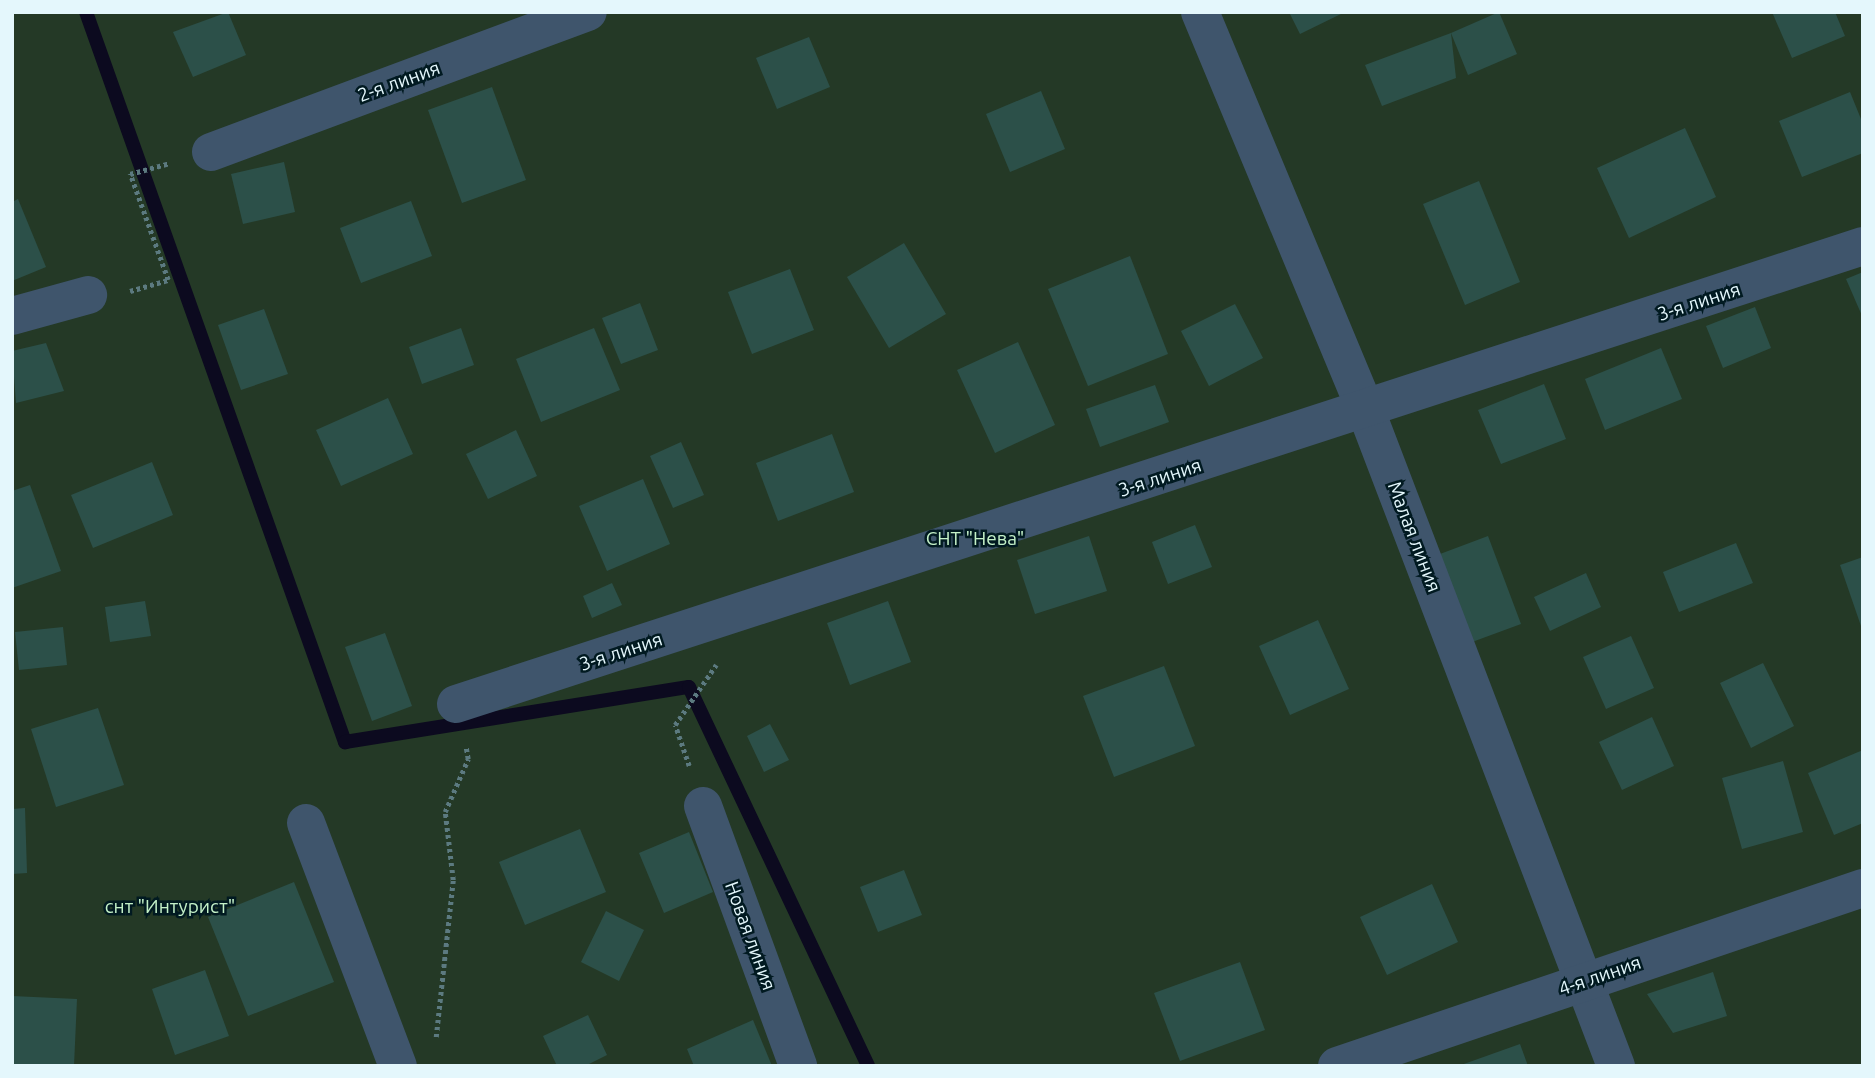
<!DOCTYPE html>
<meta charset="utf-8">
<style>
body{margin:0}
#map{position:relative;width:1875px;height:1078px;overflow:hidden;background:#00252d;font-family:Ubuntu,sans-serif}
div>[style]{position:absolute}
.green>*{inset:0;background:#243926}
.stream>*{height:14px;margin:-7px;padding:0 7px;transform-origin:7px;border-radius:7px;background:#0c0a1f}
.building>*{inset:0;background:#2c5049}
.path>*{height:4.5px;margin-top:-2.25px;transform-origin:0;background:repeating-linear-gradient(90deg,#5c7a80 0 3.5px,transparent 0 7px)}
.minor>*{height:38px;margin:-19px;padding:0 19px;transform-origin:19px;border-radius:19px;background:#3f556c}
span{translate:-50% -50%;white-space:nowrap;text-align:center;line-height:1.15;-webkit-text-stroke:5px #011a21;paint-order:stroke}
.street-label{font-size:19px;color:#e4f7fc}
.park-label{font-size:19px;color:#c4f1c8}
.frame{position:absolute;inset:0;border:14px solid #e4f7fc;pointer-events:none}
</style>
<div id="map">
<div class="green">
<i style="clip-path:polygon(12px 12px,1863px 12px,1863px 1066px,12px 1066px)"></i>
</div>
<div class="stream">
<i style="left:86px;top:12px;width:775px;rotate:70.47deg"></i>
<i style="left:345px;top:742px;width:348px;rotate:-9.1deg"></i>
<i style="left:689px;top:687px;width:419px;rotate:64.7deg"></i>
</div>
<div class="building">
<i style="clip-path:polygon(228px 12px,246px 55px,193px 77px,173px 32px)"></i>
<i style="clip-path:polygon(1289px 12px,1345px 12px,1300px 34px)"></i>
<i style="clip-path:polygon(1499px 12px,1517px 54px,1468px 75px,1451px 33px)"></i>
<i style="clip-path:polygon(1772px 12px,1835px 12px,1845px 36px,1792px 58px)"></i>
<i style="clip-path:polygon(1451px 33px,1456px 78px,1382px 106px,1365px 65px)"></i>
<i style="clip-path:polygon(809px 37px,830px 87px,777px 109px,756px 58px)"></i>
<i style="clip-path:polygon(492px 87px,526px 180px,462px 203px,428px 110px)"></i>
<i style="clip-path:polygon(1041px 91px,1065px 149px,1010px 172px,986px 114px)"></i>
<i style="clip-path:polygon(1850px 92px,1863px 124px,1863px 153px,1802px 177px,1779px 121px)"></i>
<i style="clip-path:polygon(1685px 128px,1716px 197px,1629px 238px,1597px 168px)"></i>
<i style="clip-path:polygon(284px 162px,295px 212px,243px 224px,231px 174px)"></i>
<i style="clip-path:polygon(1479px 181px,1520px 282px,1465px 305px,1423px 204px)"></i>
<i style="clip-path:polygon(18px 199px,46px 267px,12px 281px,12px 202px)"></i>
<i style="clip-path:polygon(411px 201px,432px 256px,361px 283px,340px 228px)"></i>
<i style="clip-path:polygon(904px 243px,946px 314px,889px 348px,847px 277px)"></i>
<i style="clip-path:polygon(1130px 256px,1168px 354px,1088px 386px,1048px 289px)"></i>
<i style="clip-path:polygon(790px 269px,814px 330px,752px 354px,728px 292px)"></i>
<i style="clip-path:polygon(1863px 272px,1863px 318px,1846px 279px)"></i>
<i style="clip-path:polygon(640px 303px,658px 350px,621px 364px,602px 318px)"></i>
<i style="clip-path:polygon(1235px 304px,1263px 358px,1209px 386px,1181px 331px)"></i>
<i style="clip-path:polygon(1755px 307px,1771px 348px,1723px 368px,1706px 326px)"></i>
<i style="clip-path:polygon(264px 309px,288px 374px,241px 390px,218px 325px)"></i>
<i style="clip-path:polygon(461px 328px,474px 365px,422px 384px,409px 347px)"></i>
<i style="clip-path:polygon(594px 328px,620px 390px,541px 422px,516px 359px)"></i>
<i style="clip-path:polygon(1018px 342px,1055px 425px,995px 453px,957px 370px)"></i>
<i style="clip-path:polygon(46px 343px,64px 391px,16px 403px,12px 351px)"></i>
<i style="clip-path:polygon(1661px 348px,1682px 399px,1605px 430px,1585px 379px)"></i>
<i style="clip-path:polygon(1544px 384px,1566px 439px,1501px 464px,1478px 410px)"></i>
<i style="clip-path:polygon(1155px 385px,1169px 422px,1100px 447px,1086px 409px)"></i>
<i style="clip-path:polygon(388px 398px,413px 454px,341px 486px,316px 430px)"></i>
<i style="clip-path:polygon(516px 430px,537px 476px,488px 499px,466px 454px)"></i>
<i style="clip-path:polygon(832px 434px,854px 492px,778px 521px,756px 463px)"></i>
<i style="clip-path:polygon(681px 442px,704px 495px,673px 508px,650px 456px)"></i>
<i style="clip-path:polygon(152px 462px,173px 515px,93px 548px,71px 495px)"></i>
<i style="clip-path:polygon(643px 479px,670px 544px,607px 571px,579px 506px)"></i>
<i style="clip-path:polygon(30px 485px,61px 571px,12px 588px,12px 491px)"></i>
<i style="clip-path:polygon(1195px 525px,1212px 567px,1168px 584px,1152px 542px)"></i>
<i style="clip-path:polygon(1089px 536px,1107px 591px,1035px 614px,1017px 560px)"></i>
<i style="clip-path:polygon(1488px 536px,1521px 624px,1464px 645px,1432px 557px)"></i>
<i style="clip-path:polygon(1736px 543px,1753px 583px,1679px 612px,1663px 572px)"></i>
<i style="clip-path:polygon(1863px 557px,1863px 629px,1862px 629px,1840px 565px)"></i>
<i style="clip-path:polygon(1586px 573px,1601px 607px,1550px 631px,1534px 597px)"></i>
<i style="clip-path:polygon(612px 583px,622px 605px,592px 618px,583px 596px)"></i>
<i style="clip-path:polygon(145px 601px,151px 636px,110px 642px,105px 607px)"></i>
<i style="clip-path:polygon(888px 601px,911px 662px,850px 685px,827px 623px)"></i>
<i style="clip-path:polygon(1318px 620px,1349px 689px,1290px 715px,1259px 646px)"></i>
<i style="clip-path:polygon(63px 627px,67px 665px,19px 670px,15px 632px)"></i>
<i style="clip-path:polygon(385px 633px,412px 706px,372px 721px,345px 647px)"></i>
<i style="clip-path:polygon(1631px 636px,1654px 688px,1606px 709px,1583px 657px)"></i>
<i style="clip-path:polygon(1763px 663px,1794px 726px,1751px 748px,1720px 683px)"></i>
<i style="clip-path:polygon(1164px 666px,1195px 746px,1114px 777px,1083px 696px)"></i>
<i style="clip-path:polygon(98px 708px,124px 785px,56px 807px,31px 729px)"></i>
<i style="clip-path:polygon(1652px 717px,1674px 766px,1622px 790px,1599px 742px)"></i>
<i style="clip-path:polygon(770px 724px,789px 760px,764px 772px,747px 736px)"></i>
<i style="clip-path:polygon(1863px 750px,1863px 823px,1834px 835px,1808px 773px)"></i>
<i style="clip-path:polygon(1783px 761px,1803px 832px,1742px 849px,1722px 778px)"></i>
<i style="clip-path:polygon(25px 808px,27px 873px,12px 874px,12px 809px)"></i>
<i style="clip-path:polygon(580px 829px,606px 892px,525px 925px,499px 862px)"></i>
<i style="clip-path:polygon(689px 832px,713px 892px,664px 913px,639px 853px)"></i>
<i style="clip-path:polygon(904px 870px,922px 915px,878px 932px,860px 887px)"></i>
<i style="clip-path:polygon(294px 882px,334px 982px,248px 1016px,208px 917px)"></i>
<i style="clip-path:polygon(1432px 884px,1458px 942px,1387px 975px,1360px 917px)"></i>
<i style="clip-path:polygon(606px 911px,644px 930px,619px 981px,581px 962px)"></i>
<i style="clip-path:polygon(1240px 962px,1265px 1030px,1180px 1061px,1154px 993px)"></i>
<i style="clip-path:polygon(205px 970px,229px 1036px,175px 1055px,152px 989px)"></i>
<i style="clip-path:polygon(1713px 972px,1727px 1016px,1673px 1033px,1647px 994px)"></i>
<i style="clip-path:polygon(12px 996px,77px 999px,74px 1066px,12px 1066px)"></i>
<i style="clip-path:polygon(588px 1015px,607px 1055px,585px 1066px,557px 1066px,543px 1036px)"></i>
<i style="clip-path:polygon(753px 1020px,772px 1066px,694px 1066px,687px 1049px)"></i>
<i style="clip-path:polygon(1520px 1044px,1528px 1066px,1461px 1066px,1461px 1065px)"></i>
</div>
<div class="path">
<i style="left:130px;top:291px;width:40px;rotate:-16deg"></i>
<i style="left:168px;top:280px;width:113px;rotate:-109.7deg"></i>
<i style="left:130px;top:174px;width:41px;rotate:-15.4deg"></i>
<i style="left:689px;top:766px;width:43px;rotate:-108.9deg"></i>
<i style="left:675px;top:725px;width:73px;rotate:-55.7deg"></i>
<i style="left:436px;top:1037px;width:158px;rotate:-83.8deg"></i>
<i style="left:453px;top:880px;width:68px;rotate:-96.7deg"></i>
<i style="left:445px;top:812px;width:58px;rotate:-66.5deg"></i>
<i style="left:468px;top:759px;width:11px;rotate:-100deg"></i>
</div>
<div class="minor">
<i style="left:1200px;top:12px;width:432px;rotate:67.4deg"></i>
<i style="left:1366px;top:411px;width:701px;rotate:69.11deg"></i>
<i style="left:211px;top:152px;width:402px;rotate:-20.4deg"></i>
<i style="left:12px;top:316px;width:79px;rotate:-15.4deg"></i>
<i style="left:456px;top:704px;width:1480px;rotate:-18.03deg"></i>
<i style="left:703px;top:806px;width:277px;rotate:69.9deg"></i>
<i style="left:306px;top:823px;width:260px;rotate:69.3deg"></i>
<i style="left:1337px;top:1066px;width:555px;rotate:-18.7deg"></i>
</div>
<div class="street-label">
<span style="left:399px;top:82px;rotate:-20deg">2-я линия</span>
<span style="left:1699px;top:302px;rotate:-18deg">3-я линия</span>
<span style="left:1160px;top:478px;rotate:-18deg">3-я линия</span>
<span style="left:1414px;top:537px;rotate:69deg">Малая линия</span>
<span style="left:621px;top:652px;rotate:-18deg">3-я линия</span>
<span style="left:750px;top:936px;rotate:70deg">Новая линия</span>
<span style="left:1600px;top:976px;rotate:-19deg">4-я линия</span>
</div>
<div class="park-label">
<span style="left:975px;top:539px">СНТ "Нева"</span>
<span style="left:170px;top:907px">снт "Интурист"</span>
</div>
<div class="frame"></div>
</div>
